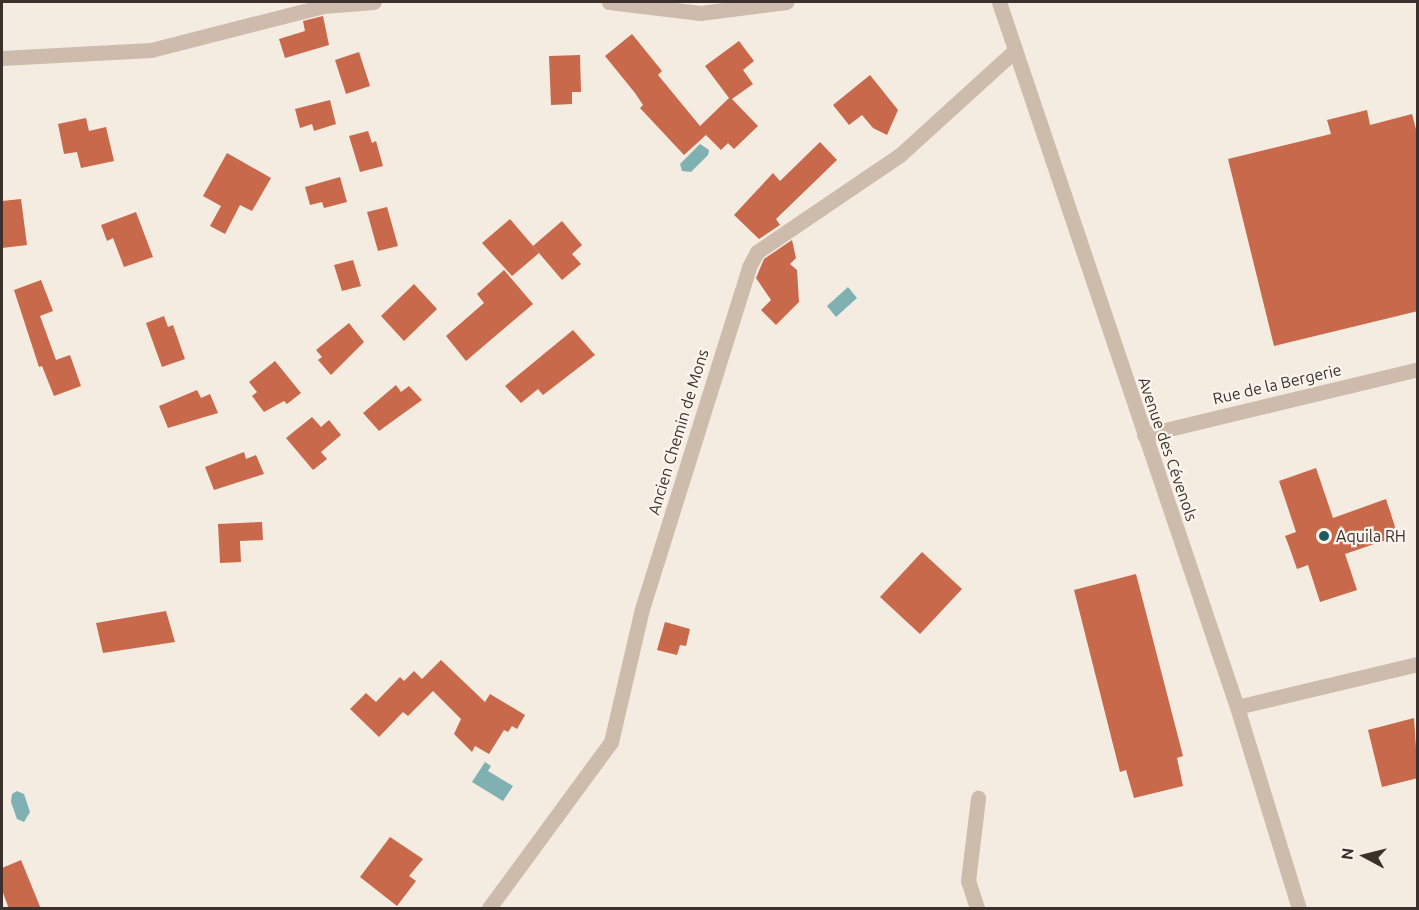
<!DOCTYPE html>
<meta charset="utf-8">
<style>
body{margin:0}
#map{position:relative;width:1419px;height:910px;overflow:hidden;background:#f4ebe1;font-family:Ubuntu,sans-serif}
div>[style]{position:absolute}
.water>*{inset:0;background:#7fb0b2}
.building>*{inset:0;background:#c8694b}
.minor>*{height:15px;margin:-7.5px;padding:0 7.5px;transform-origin:7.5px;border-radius:7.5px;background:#cdbbac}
.dots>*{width:16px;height:16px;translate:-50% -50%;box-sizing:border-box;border:3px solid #fbf5ee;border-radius:50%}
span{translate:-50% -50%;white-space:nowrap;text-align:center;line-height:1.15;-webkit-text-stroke:4.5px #fbf5ee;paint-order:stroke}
.street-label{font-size:16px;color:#3b302b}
.poi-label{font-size:16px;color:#3b302b}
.left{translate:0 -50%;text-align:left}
.frame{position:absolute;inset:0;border:3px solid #3b302b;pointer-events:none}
.north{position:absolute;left:1335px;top:826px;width:60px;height:60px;-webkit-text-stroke:4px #fbf5ee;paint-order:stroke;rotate:277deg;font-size:16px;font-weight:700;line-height:24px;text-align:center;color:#3b302b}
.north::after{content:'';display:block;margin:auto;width:21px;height:27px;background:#3b302b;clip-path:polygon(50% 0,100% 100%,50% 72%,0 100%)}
</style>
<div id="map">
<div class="water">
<i style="clip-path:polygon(700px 144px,709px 150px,708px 155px,691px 172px,682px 171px,680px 164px)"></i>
<i style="clip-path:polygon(848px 287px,857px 298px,836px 317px,827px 306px)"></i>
<i style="clip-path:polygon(485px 762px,491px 766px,488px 771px,513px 786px,503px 801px,472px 782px)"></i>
<i style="clip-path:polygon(17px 791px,24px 794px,30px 812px,24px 822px,17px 819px,11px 802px,12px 794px)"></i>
</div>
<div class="building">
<i style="clip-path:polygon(323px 16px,329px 45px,285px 58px,279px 39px,305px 31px,303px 21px)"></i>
<i style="clip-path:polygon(632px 34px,662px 71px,658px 75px,700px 126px,729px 98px,705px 66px,739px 41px,754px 61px,743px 70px,753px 84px,732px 99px,758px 126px,734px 149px,728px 143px,721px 150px,706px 135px,684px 155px,640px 108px,643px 105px,635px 93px,605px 56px)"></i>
<i style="clip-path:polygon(359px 52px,370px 86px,346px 94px,335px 60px)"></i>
<i style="clip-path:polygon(580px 55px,581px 92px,572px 92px,572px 104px,551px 105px,549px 56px)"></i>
<i style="clip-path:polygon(870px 75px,898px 110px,887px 135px,873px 128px,862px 115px,849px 125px,833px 105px)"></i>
<i style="clip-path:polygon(330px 100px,336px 124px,314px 131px,312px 124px,300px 128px,295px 109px)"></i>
<i style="clip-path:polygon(1367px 110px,1370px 125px,1412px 114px,1418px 137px,1418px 311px,1274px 346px,1228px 159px,1331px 134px,1327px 120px)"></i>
<i style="clip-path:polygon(86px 118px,89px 131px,106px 127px,114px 161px,81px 168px,77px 152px,64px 154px,58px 124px)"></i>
<i style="clip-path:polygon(368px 131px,372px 143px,376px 141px,383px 166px,360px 172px,349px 136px)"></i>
<i style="clip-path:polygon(820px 142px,837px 160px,776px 219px,780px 225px,759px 239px,734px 215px,773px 173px,780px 181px)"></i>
<i style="clip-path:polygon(227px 153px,271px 178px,252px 211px,240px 205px,225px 234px,210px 226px,221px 206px,203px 196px)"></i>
<i style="clip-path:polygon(340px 177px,347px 202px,324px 208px,322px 202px,310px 205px,305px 187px)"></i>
<i style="clip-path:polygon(21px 199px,27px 245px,2px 248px,2px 201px)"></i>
<i style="clip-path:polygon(387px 207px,398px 246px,378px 251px,367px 212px)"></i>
<i style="clip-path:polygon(136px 212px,153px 257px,124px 267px,113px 238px,107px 241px,101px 225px)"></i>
<i style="clip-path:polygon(510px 219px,539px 253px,512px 276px,482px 243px)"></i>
<i style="clip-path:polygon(562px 221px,582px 245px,572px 254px,581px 264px,562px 280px,533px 246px)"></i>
<i style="clip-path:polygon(792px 240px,796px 258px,790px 264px,797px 270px,799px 302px,776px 325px,761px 310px,771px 300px,756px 278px,764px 259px)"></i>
<i style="clip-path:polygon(353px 260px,361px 286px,342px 291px,334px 265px)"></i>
<i style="clip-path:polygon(504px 270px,533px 304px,466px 361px,446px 336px,484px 303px,477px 294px)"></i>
<i style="clip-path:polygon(41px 280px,53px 311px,40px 316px,56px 360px,70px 355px,81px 386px,54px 396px,42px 366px,39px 367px,14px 290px)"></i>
<i style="clip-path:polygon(414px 284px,437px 309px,404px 341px,381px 316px)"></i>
<i style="clip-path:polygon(164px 316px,168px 327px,173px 325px,185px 359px,162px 367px,146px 323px)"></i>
<i style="clip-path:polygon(349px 323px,364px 342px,331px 375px,318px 360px,322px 357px,316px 350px)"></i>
<i style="clip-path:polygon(573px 330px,595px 355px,543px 395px,538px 389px,521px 403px,505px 386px)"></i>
<i style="clip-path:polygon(275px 361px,301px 393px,287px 404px,284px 401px,264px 412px,252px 396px,257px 392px,249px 382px)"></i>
<i style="clip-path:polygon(396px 385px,401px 392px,409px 386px,422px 400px,379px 431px,363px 413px)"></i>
<i style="clip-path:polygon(197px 390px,201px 398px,210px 394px,218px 413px,168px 428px,159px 406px)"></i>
<i style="clip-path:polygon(312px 417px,321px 427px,329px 420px,341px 435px,321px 452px,327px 459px,313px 470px,286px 438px)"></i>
<i style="clip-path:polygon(244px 452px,246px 459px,256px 455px,264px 474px,214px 490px,205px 467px)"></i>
<i style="clip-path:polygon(1316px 468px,1333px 518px,1386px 499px,1398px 536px,1345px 554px,1357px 590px,1320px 602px,1308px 565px,1297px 569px,1290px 549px,1285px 536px,1296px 532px,1279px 481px)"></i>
<i style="clip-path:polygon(262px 522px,263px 540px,240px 541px,241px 562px,220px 563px,218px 524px)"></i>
<i style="clip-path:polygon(922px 552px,962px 589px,920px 634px,880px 597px)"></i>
<i style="clip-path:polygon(1136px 574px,1183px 756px,1177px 758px,1183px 786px,1134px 798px,1126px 770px,1120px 772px,1074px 590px)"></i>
<i style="clip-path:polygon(166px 611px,175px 642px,103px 653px,96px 623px)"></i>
<i style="clip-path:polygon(665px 622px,690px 629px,686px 646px,680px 645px,677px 655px,657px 650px)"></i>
<i style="clip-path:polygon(441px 660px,485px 702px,490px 694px,525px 715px,517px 729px,512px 726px,508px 732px,504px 730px,489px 754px,475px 746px,472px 752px,454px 734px,461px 719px,433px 691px,408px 716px,403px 712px,379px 737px,350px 709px,366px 693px,376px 702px,400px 677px,404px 681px,414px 671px,422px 679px)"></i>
<i style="clip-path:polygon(1414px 718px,1418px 778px,1382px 787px,1368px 730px)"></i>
<i style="clip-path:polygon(390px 837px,423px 859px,409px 876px,416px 881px,397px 906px,360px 877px)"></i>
<i style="clip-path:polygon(21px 860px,41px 909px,9px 909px,2px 890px,2px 868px)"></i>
</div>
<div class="minor">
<i style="left:609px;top:2px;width:92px;rotate:6.9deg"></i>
<i style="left:700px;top:13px;width:87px;rotate:-7.3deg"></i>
<i style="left:999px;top:2px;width:744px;rotate:71.35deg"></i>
<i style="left:1237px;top:707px;width:210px;rotate:72.9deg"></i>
<i style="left:2px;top:58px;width:149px;rotate:-3.1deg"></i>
<i style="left:151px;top:50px;width:178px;rotate:-14.3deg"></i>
<i style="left:323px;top:6px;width:51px;rotate:-4.5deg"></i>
<i style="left:1144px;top:435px;width:282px;rotate:-13.5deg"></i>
<i style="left:1237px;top:707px;width:186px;rotate:-13.4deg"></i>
<i style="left:489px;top:908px;width:206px;rotate:-53.7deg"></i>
<i style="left:611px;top:742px;width:137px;rotate:-76.9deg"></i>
<i style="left:642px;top:609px;width:358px;rotate:-72.6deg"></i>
<i style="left:749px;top:267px;width:17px;rotate:-62deg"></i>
<i style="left:757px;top:252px;width:174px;rotate:-34.2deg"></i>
<i style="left:901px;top:154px;width:153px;rotate:-42.3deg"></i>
<i style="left:977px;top:908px;width:28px;rotate:-108deg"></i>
<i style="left:968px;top:881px;width:84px;rotate:-83.1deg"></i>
</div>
<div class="dots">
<i style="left:1324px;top:536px;background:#1f5a5e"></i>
</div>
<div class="street-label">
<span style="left:1277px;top:384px;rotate:-13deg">Rue de la Bergerie</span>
<span style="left:678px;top:432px;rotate:-73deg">Ancien Chemin de Mons</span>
<span style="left:1168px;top:449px;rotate:71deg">Avenue des Cévenols</span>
</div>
<div class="poi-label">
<span class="left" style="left:1336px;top:536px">Aquila RH</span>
</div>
<div class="frame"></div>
<div class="north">N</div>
</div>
